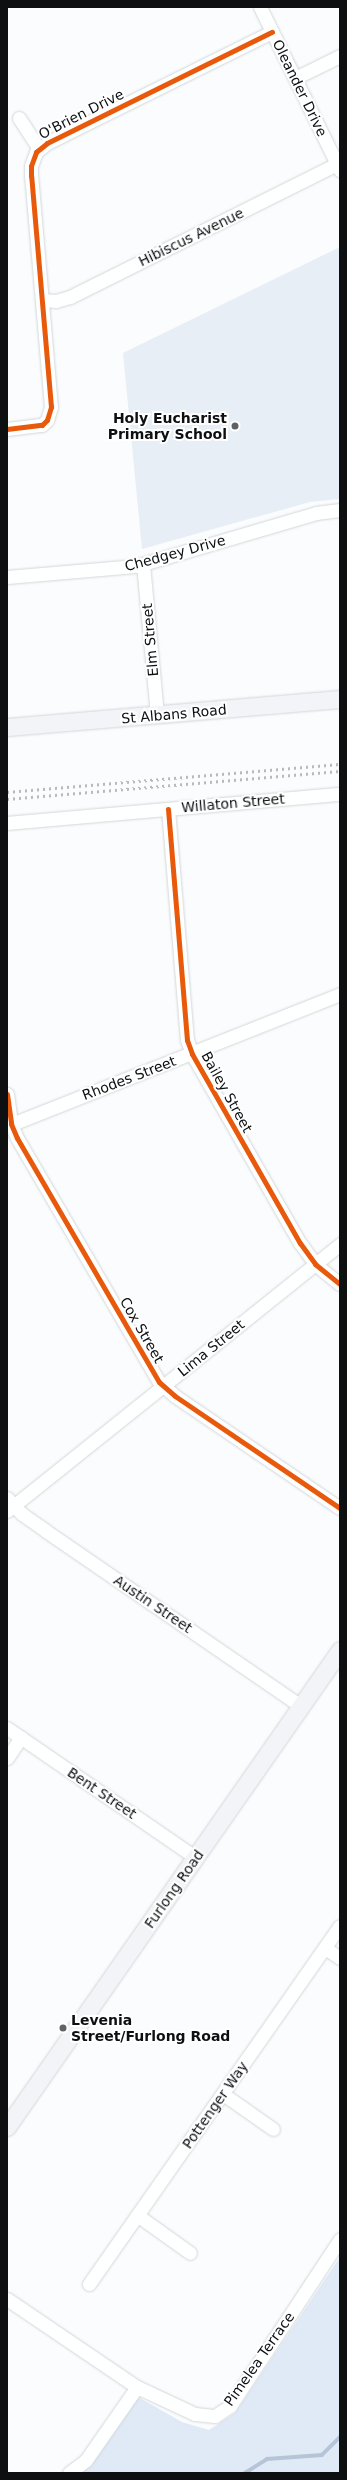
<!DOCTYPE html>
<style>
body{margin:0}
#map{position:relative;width:347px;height:2480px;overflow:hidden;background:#fafcfe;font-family:"DejaVu Sans",sans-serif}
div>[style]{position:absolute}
.built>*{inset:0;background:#e8eef5}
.green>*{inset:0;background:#e0e9f6}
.stream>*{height:3.5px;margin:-1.75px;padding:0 1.75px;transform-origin:1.75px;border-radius:1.75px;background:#b6c4d7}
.roads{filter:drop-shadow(0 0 1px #d4d6d8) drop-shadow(0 0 1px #d4d6d8)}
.minor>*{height:13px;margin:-6.5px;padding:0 6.5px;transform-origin:6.5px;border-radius:6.5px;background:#feffff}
.major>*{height:17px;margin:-8.5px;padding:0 8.5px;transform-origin:8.5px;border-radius:8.5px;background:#f2f4f7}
.rail>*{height:3px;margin-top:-1.5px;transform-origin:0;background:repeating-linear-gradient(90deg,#b9baba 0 2px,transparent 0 6px)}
.cycleway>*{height:5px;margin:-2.5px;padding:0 2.5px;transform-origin:2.5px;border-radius:2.5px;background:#e8590c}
.dots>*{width:11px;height:11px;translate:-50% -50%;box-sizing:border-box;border:2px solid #fff;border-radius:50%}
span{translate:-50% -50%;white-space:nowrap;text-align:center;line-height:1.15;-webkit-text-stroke:4px #fff;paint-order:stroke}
.street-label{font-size:14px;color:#0d0f11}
.poi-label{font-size:14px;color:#0d0f11;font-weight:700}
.right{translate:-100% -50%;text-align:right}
.left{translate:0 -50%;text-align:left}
.frame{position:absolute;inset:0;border:8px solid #0d0f11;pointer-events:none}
</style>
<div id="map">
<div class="built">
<i style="clip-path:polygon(340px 247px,340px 499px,310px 502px,142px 549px,123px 353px)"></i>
</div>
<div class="green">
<i style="clip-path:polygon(340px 2257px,340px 2473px,78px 2473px,99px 2452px,138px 2397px,182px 2422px,209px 2430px,235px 2413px)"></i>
</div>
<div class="stream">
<i style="left:245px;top:2473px;width:26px;rotate:-32deg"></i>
<i style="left:267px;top:2459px;width:55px;rotate:-4.2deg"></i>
<i style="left:322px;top:2455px;width:25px;rotate:-45deg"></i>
</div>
<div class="roads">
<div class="minor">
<i style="left:260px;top:7px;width:182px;rotate:63.9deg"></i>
<i style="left:297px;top:77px;width:48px;rotate:-26deg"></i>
<i style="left:19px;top:118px;width:37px;rotate:57deg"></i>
<i style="left:42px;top:300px;width:14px;rotate:4deg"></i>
<i style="left:56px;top:301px;width:15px;rotate:-16deg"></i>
<i style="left:70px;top:297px;width:298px;rotate:-26.5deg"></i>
<i style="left:7px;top:429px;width:35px;rotate:-7deg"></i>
<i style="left:42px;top:425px;width:7px;rotate:-45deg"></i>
<i style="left:47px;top:420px;width:14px;rotate:-73deg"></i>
<i style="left:51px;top:407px;width:232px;rotate:-94.9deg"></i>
<i style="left:31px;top:176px;width:10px;rotate:-90deg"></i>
<i style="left:31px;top:166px;width:15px;rotate:-70deg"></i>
<i style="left:36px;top:152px;width:14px;rotate:-39deg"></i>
<i style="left:47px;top:143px;width:251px;rotate:-26.3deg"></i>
<i style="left:143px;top:564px;width:152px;rotate:84.7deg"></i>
<i style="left:7px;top:577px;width:129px;rotate:-4.9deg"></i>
<i style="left:136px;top:566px;width:188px;rotate:-16.4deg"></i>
<i style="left:316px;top:513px;width:24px;rotate:-7deg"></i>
<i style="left:168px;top:809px;width:232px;rotate:85.3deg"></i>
<i style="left:187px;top:1040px;width:15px;rotate:70deg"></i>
<i style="left:192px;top:1054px;width:218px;rotate:60.3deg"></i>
<i style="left:300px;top:1243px;width:26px;rotate:54deg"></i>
<i style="left:315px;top:1264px;width:32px;rotate:39deg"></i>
<i style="left:7px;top:823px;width:334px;rotate:-5deg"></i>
<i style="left:7px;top:1094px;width:30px;rotate:82deg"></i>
<i style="left:11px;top:1124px;width:15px;rotate:67deg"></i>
<i style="left:17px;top:1138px;width:282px;rotate:59.8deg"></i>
<i style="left:159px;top:1382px;width:21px;rotate:41deg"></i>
<i style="left:175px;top:1396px;width:199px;rotate:34.2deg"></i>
<i style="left:7px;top:1126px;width:358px;rotate:-21.6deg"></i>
<i style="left:7px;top:1498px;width:22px;rotate:47deg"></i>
<i style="left:22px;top:1514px;width:29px;rotate:35deg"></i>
<i style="left:46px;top:1531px;width:309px;rotate:34.5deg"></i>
<i style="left:7px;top:1511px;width:427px;rotate:-38.7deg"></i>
<i style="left:7px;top:1728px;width:229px;rotate:34.5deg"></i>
<i style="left:7px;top:1758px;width:25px;rotate:-56deg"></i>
<i style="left:325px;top:1948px;width:18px;rotate:34deg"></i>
<i style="left:223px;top:2094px;width:61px;rotate:35deg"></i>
<i style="left:137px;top:2215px;width:65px;rotate:35.6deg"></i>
<i style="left:89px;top:2284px;width:437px;rotate:-55deg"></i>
<i style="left:7px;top:2299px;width:157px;rotate:34.1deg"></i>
<i style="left:137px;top:2387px;width:64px;rotate:25deg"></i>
<i style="left:195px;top:2414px;width:20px;rotate:6deg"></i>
<i style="left:215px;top:2416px;width:18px;rotate:-34deg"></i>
<i style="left:230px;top:2406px;width:200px;rotate:-56.6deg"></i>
<i style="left:69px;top:2473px;width:21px;rotate:-37deg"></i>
<i style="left:86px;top:2460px;width:89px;rotate:-55.1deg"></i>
</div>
<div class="major">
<i style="left:7px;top:727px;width:334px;rotate:-4.8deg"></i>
<i style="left:7px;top:2127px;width:582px;rotate:-55.08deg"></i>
</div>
</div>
<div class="rail">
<i style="left:7px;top:792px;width:334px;rotate:-4.8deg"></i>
<i style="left:7px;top:799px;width:334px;rotate:-4.8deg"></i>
</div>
<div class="cycleway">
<i style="left:7px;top:429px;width:35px;rotate:-7deg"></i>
<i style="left:42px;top:425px;width:7px;rotate:-45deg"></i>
<i style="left:47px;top:420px;width:14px;rotate:-73deg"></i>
<i style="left:51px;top:407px;width:232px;rotate:-94.9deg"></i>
<i style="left:31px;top:176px;width:10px;rotate:-90deg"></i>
<i style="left:31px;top:166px;width:15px;rotate:-70deg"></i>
<i style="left:36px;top:152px;width:14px;rotate:-39deg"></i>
<i style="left:47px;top:143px;width:251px;rotate:-26.3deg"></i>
<i style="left:168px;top:809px;width:232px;rotate:85.3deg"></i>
<i style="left:187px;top:1040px;width:15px;rotate:70deg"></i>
<i style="left:192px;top:1054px;width:218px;rotate:60.3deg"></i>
<i style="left:300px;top:1243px;width:26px;rotate:54deg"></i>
<i style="left:315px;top:1264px;width:32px;rotate:39deg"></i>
<i style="left:7px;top:1094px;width:30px;rotate:82deg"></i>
<i style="left:11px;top:1124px;width:15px;rotate:67deg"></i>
<i style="left:17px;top:1138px;width:282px;rotate:59.8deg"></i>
<i style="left:159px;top:1382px;width:21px;rotate:41deg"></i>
<i style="left:175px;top:1396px;width:199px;rotate:34.2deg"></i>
</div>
<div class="dots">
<i style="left:235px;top:426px;background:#606264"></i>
<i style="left:63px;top:2028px;background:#606264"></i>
</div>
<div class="street-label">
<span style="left:300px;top:88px;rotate:64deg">Oleander Drive</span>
<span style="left:81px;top:114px;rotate:-27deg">O'Brien Drive</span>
<span style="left:191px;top:237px;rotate:-26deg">Hibiscus Avenue</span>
<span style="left:175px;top:553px;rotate:-15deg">Chedgey Drive</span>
<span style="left:150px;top:640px;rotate:-95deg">Elm Street</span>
<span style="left:174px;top:714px;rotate:-5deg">St Albans Road</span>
<span style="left:233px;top:803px;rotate:-5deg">Willaton Street</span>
<span style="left:129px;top:1078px;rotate:-21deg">Rhodes Street</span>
<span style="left:227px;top:1092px;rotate:61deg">Bailey Street</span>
<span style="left:142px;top:1330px;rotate:60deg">Cox Street</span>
<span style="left:211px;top:1348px;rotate:-39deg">Lima Street</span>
<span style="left:153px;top:1604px;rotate:34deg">Austin Street</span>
<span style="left:102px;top:1793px;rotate:34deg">Bent Street</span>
<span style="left:174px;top:1889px;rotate:-55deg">Furlong Road</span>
<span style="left:215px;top:2105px;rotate:-55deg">Pottenger Way</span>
<span style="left:259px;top:2359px;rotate:-55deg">Pimelea Terrace</span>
</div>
<div class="poi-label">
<span class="right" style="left:227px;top:426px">Holy Eucharist<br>Primary School</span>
<span class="left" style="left:71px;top:2028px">Levenia<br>Street/Furlong Road</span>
</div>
<div class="frame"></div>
</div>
